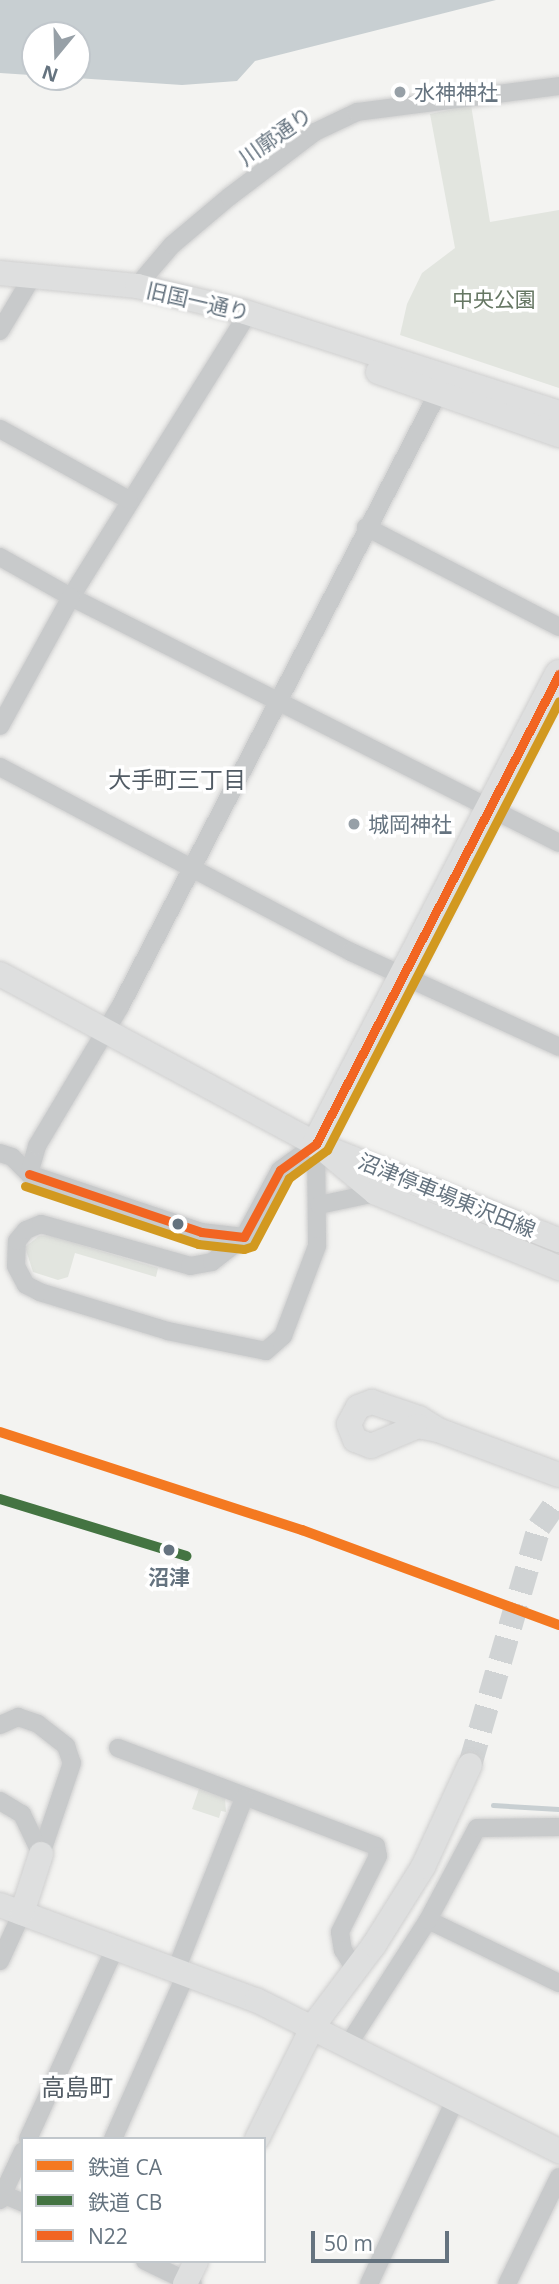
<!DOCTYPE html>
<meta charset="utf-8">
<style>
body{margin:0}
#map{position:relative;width:559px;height:2284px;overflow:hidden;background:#f3f3f1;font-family:"Open Sans","Noto Sans JP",sans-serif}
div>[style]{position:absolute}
.green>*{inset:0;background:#e2e5df}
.water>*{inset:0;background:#c8cfd2}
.stream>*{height:5px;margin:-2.5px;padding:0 2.5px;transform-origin:2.5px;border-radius:2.5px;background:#c8cfd2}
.secondary-tunnel>*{height:24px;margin-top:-12px;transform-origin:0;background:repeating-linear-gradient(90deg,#d0d3d4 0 24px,transparent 0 36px)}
.roads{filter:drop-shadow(0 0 2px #cfcfcf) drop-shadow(0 0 2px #cfcfcf)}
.street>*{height:18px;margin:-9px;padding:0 9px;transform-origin:9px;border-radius:9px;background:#c8cacb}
.secondary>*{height:24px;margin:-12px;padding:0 12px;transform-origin:12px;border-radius:12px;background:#dedfdf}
.primary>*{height:28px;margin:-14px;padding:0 14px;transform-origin:14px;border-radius:14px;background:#dedfdf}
.bus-1>*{height:9px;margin:-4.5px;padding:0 4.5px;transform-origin:4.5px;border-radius:4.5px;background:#f26522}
.bus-2>*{height:9px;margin:-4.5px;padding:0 4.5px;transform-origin:4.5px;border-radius:4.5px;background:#d29920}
.rail-1>*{height:10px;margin:-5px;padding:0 5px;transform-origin:5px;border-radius:5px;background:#f47921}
.rail-2>*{height:10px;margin:-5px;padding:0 5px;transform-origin:5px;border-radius:5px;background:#447442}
.dots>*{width:19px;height:19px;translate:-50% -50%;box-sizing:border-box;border:4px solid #fff;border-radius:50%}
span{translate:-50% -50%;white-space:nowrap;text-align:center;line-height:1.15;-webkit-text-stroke:7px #fff;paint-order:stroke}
.poi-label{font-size:21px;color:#65737f}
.left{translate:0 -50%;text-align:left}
.street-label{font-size:21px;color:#65737f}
.park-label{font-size:21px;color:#667763}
.stop-label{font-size:21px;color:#65737f;font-weight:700}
.neighbourhood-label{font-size:23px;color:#525c65}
.quarter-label{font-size:24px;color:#525c65}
.legend{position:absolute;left:21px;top:2137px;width:245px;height:126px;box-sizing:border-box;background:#fff;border:2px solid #c1c7cc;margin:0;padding:9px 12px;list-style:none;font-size:21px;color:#65737f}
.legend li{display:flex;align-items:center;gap:14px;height:35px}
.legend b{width:35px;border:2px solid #c1c7cc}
.north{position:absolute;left:21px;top:21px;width:70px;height:70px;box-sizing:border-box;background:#fff;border:2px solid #c1c7cc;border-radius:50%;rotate:199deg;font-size:19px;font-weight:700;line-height:28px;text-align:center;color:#65737f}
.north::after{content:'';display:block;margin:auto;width:24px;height:32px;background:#97a0a7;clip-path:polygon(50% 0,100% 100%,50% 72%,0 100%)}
.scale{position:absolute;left:311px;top:2231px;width:138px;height:32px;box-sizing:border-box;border:4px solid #65737f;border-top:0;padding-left:9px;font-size:21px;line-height:24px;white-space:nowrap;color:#65737f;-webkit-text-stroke:5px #fff;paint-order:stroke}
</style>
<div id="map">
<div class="green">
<i style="clip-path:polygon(471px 105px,490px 222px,559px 210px,559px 388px,400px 335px,407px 304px,422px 273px,455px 248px,430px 114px)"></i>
<i style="clip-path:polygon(48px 1235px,158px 1268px,156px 1277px,75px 1253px,68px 1277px,58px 1280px,33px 1272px,25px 1247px,39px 1236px)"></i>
<i style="clip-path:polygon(199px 1789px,225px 1798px,226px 1812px,221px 1811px,219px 1818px,192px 1809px)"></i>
</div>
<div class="water">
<i style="clip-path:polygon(evenodd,0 0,496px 0,255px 61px,237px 81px,182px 85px,0 73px,0 0,35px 35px,77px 35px,77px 77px,35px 77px,35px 35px)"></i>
</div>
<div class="stream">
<i style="left:493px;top:1805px;width:66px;rotate:3.5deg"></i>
</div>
<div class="secondary-tunnel">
<i style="left:470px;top:1765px;width:248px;rotate:-73.8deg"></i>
<i style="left:539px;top:1527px;width:35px;rotate:-55deg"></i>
</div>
<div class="roads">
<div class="street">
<i style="left:137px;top:286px;width:54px;rotate:-49.5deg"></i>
<i style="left:172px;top:245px;width:75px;rotate:-40.1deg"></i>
<i style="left:229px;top:197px;width:108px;rotate:-37.1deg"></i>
<i style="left:315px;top:132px;width:47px;rotate:-25.5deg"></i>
<i style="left:357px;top:112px;width:204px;rotate:-7.3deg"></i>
<i style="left:242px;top:323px;width:323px;rotate:122deg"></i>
<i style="left:71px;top:597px;width:546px;rotate:26.75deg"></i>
<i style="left:0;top:331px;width:63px;rotate:-59.3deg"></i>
<i style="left:0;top:429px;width:147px;rotate:28.8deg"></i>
<i style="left:366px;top:527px;width:217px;rotate:27.4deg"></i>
<i style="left:0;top:557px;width:81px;rotate:29.4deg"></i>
<i style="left:71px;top:597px;width:147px;rotate:118.8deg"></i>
<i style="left:0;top:767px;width:397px;rotate:27.8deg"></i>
<i style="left:351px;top:952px;width:229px;rotate:24.5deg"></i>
<i style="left:316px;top:1144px;width:102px;rotate:89.4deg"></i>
<i style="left:317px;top:1246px;width:96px;rotate:110.7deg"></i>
<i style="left:283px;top:1336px;width:23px;rotate:139deg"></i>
<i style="left:266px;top:1351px;width:100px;rotate:-168.5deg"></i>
<i style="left:168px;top:1331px;width:134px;rotate:-163.1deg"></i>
<i style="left:40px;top:1292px;width:16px;rotate:-153deg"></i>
<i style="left:26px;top:1285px;width:21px;rotate:-118deg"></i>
<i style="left:16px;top:1266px;width:25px;rotate:-88deg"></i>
<i style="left:17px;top:1241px;width:14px;rotate:-51deg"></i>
<i style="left:26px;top:1230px;width:16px;rotate:-22deg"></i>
<i style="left:41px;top:1224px;width:155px;rotate:15.7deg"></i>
<i style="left:190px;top:1266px;width:22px;rotate:-10deg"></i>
<i style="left:212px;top:1262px;width:41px;rotate:-38deg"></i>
<i style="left:244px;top:1237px;width:76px;rotate:-61.8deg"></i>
<i style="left:280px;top:1170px;width:44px;rotate:-35.8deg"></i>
<i style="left:0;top:1153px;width:13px;rotate:18deg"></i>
<i style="left:12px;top:1157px;width:24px;rotate:45deg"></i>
<i style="left:29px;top:1174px;width:182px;rotate:18.6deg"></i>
<i style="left:201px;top:1232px;width:43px;rotate:6.6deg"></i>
<i style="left:29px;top:1174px;width:29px;rotate:-74deg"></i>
<i style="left:37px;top:1146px;width:162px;rotate:-59.2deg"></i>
<i style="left:120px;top:1007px;width:691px;rotate:-62.62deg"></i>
<i style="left:319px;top:1205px;width:58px;rotate:-11.9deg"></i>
<i style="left:0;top:1725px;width:20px;rotate:-24deg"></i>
<i style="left:18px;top:1717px;width:21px;rotate:19deg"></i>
<i style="left:38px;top:1724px;width:36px;rotate:38deg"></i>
<i style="left:66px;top:1746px;width:18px;rotate:71deg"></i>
<i style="left:72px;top:1763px;width:96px;rotate:108.8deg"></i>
<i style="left:118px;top:1748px;width:276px;rotate:20.8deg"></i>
<i style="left:376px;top:1846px;width:10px;rotate:79deg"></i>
<i style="left:378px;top:1856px;width:85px;rotate:116.6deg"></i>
<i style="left:340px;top:1932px;width:18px;rotate:81deg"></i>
<i style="left:343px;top:1950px;width:22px;rotate:58deg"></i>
<i style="left:0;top:1801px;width:26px;rotate:31deg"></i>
<i style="left:22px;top:1814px;width:44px;rotate:64.6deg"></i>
<i style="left:428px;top:1920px;width:145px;rotate:25.7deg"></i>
<i style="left:0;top:1961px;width:53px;rotate:-65.4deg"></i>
<i style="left:176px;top:1970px;width:185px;rotate:-68.4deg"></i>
<i style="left:348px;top:2045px;width:148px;rotate:-57.4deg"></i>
<i style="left:428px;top:1920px;width:104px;rotate:-62deg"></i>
<i style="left:477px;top:1828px;width:82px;rotate:-0.7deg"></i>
<i style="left:28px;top:2139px;width:210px;rotate:-65.5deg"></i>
<i style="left:113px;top:2139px;width:180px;rotate:-66.1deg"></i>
<i style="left:0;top:2193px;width:25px;rotate:23deg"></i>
<i style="left:0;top:2200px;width:54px;rotate:-64.9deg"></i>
<i style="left:145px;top:2261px;width:53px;rotate:25.6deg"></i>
<i style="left:369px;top:2284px;width:203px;rotate:-64.9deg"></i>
<i style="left:507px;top:2284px;width:119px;rotate:-64.1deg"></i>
</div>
<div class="secondary">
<i style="left:0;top:273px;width:138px;rotate:5.4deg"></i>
<i style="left:137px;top:286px;width:111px;rotate:13.5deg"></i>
<i style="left:245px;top:312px;width:330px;rotate:17.8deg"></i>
<i style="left:378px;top:372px;width:192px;rotate:19.2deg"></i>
<i style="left:0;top:974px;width:359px;rotate:28.3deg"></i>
<i style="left:316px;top:1144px;width:261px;rotate:21.6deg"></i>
<i style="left:328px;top:1153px;width:62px;rotate:39.8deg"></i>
<i style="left:376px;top:1193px;width:198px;rotate:22.3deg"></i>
<i style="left:372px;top:1402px;width:50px;rotate:18.8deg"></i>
<i style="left:419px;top:1418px;width:22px;rotate:32deg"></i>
<i style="left:438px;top:1430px;width:20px;rotate:-169deg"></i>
<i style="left:418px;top:1426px;width:51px;rotate:156.9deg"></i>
<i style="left:371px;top:1446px;width:17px;rotate:-159deg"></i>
<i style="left:355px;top:1440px;width:17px;rotate:-111deg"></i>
<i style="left:349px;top:1424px;width:19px;rotate:-62deg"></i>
<i style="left:358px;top:1407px;width:15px;rotate:-20deg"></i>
<i style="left:438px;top:1430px;width:129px;rotate:20.4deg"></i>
<i style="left:0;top:1905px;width:273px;rotate:20.4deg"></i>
<i style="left:256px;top:2000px;width:339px;rotate:26.5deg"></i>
<i style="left:22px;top:1913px;width:62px;rotate:-72.1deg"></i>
<i style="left:257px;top:2139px;width:126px;rotate:-63.6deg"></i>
<i style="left:313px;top:2026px;width:101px;rotate:-53deg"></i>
<i style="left:374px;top:1945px;width:92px;rotate:-57.9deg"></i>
<i style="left:423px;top:1867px;width:112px;rotate:-65.3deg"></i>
<i style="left:185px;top:2284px;width:25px;rotate:-64deg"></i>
</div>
<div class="primary">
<i style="left:316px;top:1144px;width:529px;rotate:-62.66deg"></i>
</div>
</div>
<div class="bus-1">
<i style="left:29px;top:1174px;width:182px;rotate:18.6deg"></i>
<i style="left:201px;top:1232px;width:43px;rotate:6.6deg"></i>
<i style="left:244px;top:1237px;width:76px;rotate:-61.8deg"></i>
<i style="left:280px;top:1170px;width:44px;rotate:-35.8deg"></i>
<i style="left:316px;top:1144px;width:529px;rotate:-62.66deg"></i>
</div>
<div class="bus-2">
<i style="left:25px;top:1186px;width:182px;rotate:18.5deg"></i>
<i style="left:198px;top:1244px;width:46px;rotate:6.2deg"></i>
<i style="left:244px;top:1249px;width:9px;rotate:-18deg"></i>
<i style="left:253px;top:1246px;width:77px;rotate:-62.1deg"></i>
<i style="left:289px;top:1178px;width:47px;rotate:-36.4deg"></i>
<i style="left:327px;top:1150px;width:505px;rotate:-62.67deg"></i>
</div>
<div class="rail-1">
<i style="left:0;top:1432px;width:318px;rotate:18deg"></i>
<i style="left:302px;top:1530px;width:274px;rotate:20.3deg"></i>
</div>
<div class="rail-2">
<i style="left:0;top:1499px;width:195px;rotate:17deg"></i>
</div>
<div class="dots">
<i style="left:400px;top:92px;background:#97a0a7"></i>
<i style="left:354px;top:824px;background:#97a0a7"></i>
<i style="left:178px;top:1224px;background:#65737f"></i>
<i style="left:169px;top:1550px;background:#65737f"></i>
</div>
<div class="poi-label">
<span class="left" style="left:414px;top:92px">水神神社</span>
<span class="left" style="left:368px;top:824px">城岡神社</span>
</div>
<div class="street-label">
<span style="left:275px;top:136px;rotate:-35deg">川廓通り</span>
<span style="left:198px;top:301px;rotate:13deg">旧国一通り</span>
<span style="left:447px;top:1195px;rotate:22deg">沼津停車場東沢田線</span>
</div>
<div class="park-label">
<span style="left:494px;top:299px">中央公園</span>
</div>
<div class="stop-label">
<span style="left:169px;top:1577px">沼津</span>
</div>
<div class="neighbourhood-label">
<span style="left:177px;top:779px">大手町三丁目</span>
</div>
<div class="quarter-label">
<span style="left:77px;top:2087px">高島町</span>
</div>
<ul class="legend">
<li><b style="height:9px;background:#f47921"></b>鉄道 CA</li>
<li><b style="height:9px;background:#447442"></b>鉄道 CB</li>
<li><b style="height:9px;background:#f26522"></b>N22</li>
</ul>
<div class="north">N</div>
<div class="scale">50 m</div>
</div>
